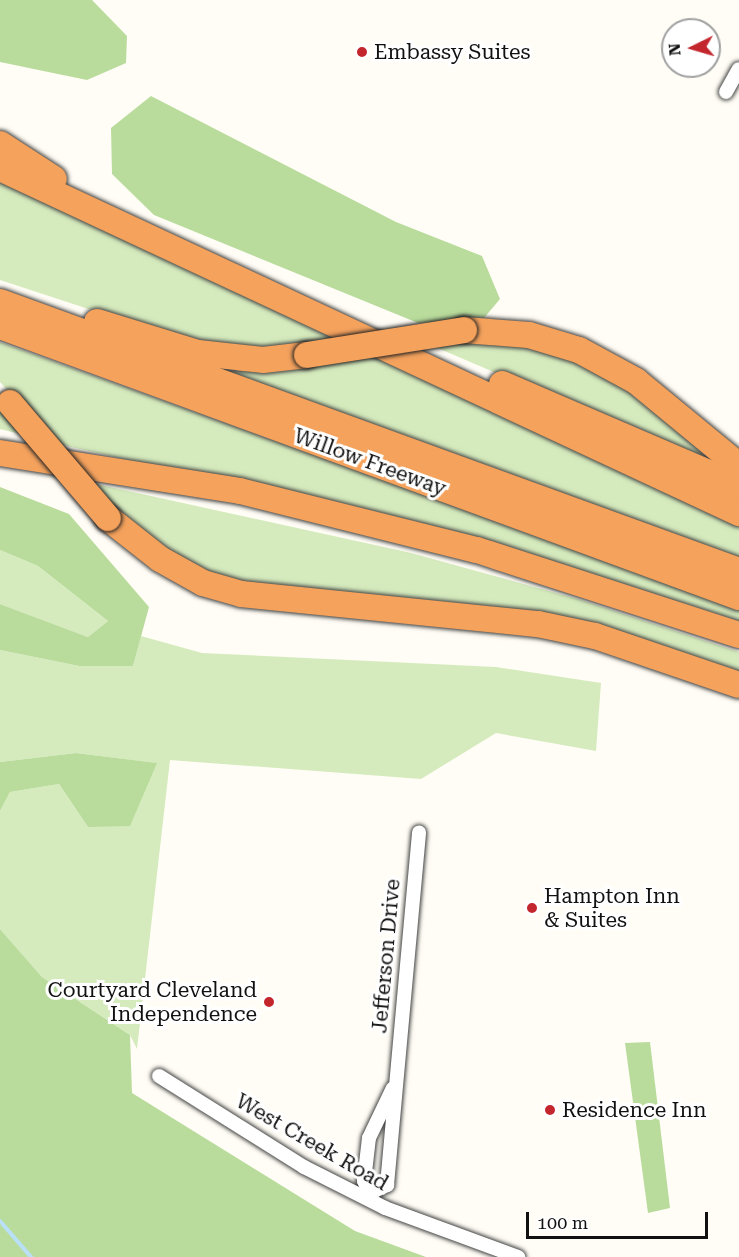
<!DOCTYPE html>
<style>
body{margin:0}
#map{position:relative;width:739px;height:1257px;overflow:hidden;background:#fffdf5;font-family:"Roboto Serif",serif}
div>[style]{position:absolute}
.green>*{inset:0;background:#d5ebbd}
.forest>*{inset:0;background:#b9dc9c}
.stream>*{height:4px;margin:-2px;padding:0 2px;transform-origin:2px;border-radius:2px;background:#b9e0f7}
.roads{filter:drop-shadow(0 0 2px #444) drop-shadow(0 0 2px #444)}
.minor>*{height:14px;margin:-7px;padding:0 7px;transform-origin:7px;border-radius:7px;background:#fff}
.motorway>*{height:26px;margin:-13px;padding:0 13px;transform-origin:13px;border-radius:13px;background:#f5a25d}
.bridges{filter:drop-shadow(0 0 2px #222) drop-shadow(0 0 2px #222)}
.motorway-bridge>*{height:26px;margin:-13px;padding:0 13px;transform-origin:13px;border-radius:13px;background:#f5a25d}
.dots>*{width:16px;height:16px;translate:-50% -50%;box-sizing:border-box;border:3px solid #fff;border-radius:50%}
span{translate:-50% -50%;white-space:nowrap;text-align:center;line-height:1.15;-webkit-text-stroke:6px #fff;paint-order:stroke}
.poi-label{font-size:21px;color:#111}
.left{translate:0 -50%;text-align:left}
.right{translate:-100% -50%;text-align:right}
.street-label{font-size:21px;color:#111}
.north{position:absolute;left:661px;top:18px;width:60px;height:60px;box-sizing:border-box;background:#fff;border:2px solid #a0a0a0;border-radius:50%;rotate:265deg;font-size:16px;font-weight:700;line-height:24px;text-align:center;color:#111}
.north::after{content:'';display:block;margin:auto;width:21px;height:27px;background:#c4262e;clip-path:polygon(50% 0,100% 100%,50% 72%,0 100%)}
.scale{position:absolute;left:526px;top:1212px;width:182px;height:27px;box-sizing:border-box;border:3px solid #111;border-top:0;padding-left:8px;font-size:18px;line-height:21px;white-space:nowrap;color:#111;-webkit-text-stroke:4px #fff;paint-order:stroke}
</style>
<div id="map">
<div class="green">
<i style="clip-path:polygon(0 179px,344px 341px,272px 353px,183px 340px,0 280px)"></i>
<i style="clip-path:polygon(461px 339px,550px 347px,636px 390px,726px 472px,426px 343px)"></i>
<i style="clip-path:polygon(0 342px,739px 608px,739px 621px,505px 546px,54px 443px,0 382px)"></i>
<i style="clip-path:polygon(372px 354px,739px 526px,739px 558px,177px 355px)"></i>
<i style="clip-path:polygon(0 410px,20px 434px,0 429px)"></i>
<i style="clip-path:polygon(87px 482px,411px 553px,578px 599px,739px 652px,739px 678px,630px 640px,293px 594px,196px 571px,135px 532px)"></i>
<i style="clip-path:polygon(0 550px,38px 566px,108px 621px,88px 637px,0 604px)"></i>
<i style="clip-path:polygon(141px 636px,202px 653px,496px 667px,601px 683px,596px 751px,496px 733px,421px 779px,170px 760px,137px 1049px,130px 1035px,42px 977px,0 929px,0 811px,10px 792px,59px 784px,88px 827px,156px 763px,76px 753px,0 762px,0 650px,79px 666px,133px 666px)"></i>
</div>
<div class="forest">
<i style="clip-path:polygon(0 0,92px 0,127px 36px,126px 63px,87px 80px,0 62px)"></i>
<i style="clip-path:polygon(151px 96px,396px 222px,482px 256px,500px 299px,484px 318px,418px 323px,154px 215px,112px 174px,111px 128px)"></i>
<i style="clip-path:polygon(0 487px,69px 514px,149px 607px,133px 666px,79px 666px,0 650px,0 604px,88px 637px,108px 621px,38px 566px,0 550px)"></i>
<i style="clip-path:polygon(76px 753px,157px 763px,130px 826px,88px 827px,59px 784px,10px 792px,0 811px,0 762px)"></i>
<i style="clip-path:polygon(0 929px,42px 977px,130px 1035px,132px 1093px,355px 1231px,426px 1257px,0 1257px)"></i>
<i style="clip-path:polygon(650px 1042px,670px 1208px,648px 1213px,625px 1043px)"></i>
</div>
<div class="stream">
<i style="left:0;top:1221px;width:48px;rotate:49.3deg"></i>
</div>
<div class="roads">
<div class="minor">
<i style="left:726px;top:92px;width:26px;rotate:-61deg"></i>
<i style="left:159px;top:1076px;width:171px;rotate:32.1deg"></i>
<i style="left:304px;top:1167px;width:91px;rotate:26.8deg"></i>
<i style="left:385px;top:1208px;width:142px;rotate:20.2deg"></i>
<i style="left:372px;top:1192px;width:17px;rotate:-25deg"></i>
<i style="left:387px;top:1185px;width:354px;rotate:-84.8deg"></i>
<i style="left:373px;top:1201px;width:22px;rotate:-114deg"></i>
<i style="left:364px;top:1181px;width:43px;rotate:-83.4deg"></i>
<i style="left:369px;top:1138px;width:55px;rotate:-64.4deg"></i>
</div>
<div class="motorway">
<i style="left:0;top:144px;width:64px;rotate:32.9deg"></i>
<i style="left:0;top:168px;width:816px;rotate:25.03deg"></i>
<i style="left:0;top:302px;width:786px;rotate:20deg"></i>
<i style="left:97px;top:322px;width:106px;rotate:17.1deg"></i>
<i style="left:198px;top:353px;width:65px;rotate:6.1deg"></i>
<i style="left:263px;top:360px;width:44px;rotate:-6.5deg"></i>
<i style="left:0;top:326px;width:787px;rotate:20.14deg"></i>
<i style="left:464px;top:330px;width:65px;rotate:4.4deg"></i>
<i style="left:529px;top:335px;width:52px;rotate:16.7deg"></i>
<i style="left:579px;top:350px;width:65px;rotate:28.5deg"></i>
<i style="left:636px;top:381px;width:134px;rotate:39.5deg"></i>
<i style="left:502px;top:384px;width:258px;rotate:23.3deg"></i>
<i style="left:0;top:453px;width:243px;rotate:9deg"></i>
<i style="left:240px;top:491px;width:244px;rotate:14deg"></i>
<i style="left:477px;top:550px;width:275px;rotate:18deg"></i>
<i style="left:108px;top:518px;width:66px;rotate:38.3deg"></i>
<i style="left:160px;top:559px;width:49px;rotate:29.2deg"></i>
<i style="left:203px;top:583px;width:40px;rotate:16deg"></i>
<i style="left:241px;top:594px;width:299px;rotate:5.8deg"></i>
<i style="left:538px;top:624px;width:58px;rotate:11.9deg"></i>
<i style="left:595px;top:636px;width:152px;rotate:18.8deg"></i>
</div>
</div>
<div class="bridges">
<div class="motorway-bridge">
<i style="left:307px;top:355px;width:159px;rotate:-9deg"></i>
<i style="left:10px;top:403px;width:151px;rotate:49.6deg"></i>
</div>
</div>
<div class="dots">
<i style="left:362px;top:52px;background:#c4262e"></i>
<i style="left:532px;top:908px;background:#c4262e"></i>
<i style="left:269px;top:1002px;background:#c4262e"></i>
<i style="left:550px;top:1110px;background:#c4262e"></i>
</div>
<div class="poi-label">
<span class="left" style="left:374px;top:52px">Embassy Suites</span>
<span class="left" style="left:544px;top:908px">Hampton Inn<br>&amp; Suites</span>
<span class="right" style="left:257px;top:1002px">Courtyard Cleveland<br>Independence</span>
<span class="left" style="left:562px;top:1110px">Residence Inn</span>
</div>
<div class="street-label">
<span style="left:370px;top:462px;rotate:20deg">Willow Freeway</span>
<span style="left:386px;top:956px;rotate:-85deg">Jefferson Drive</span>
<span style="left:312px;top:1142px;rotate:30deg">West Creek Road</span>
</div>
<div class="north">N</div>
<div class="scale">100 m</div>
</div>
